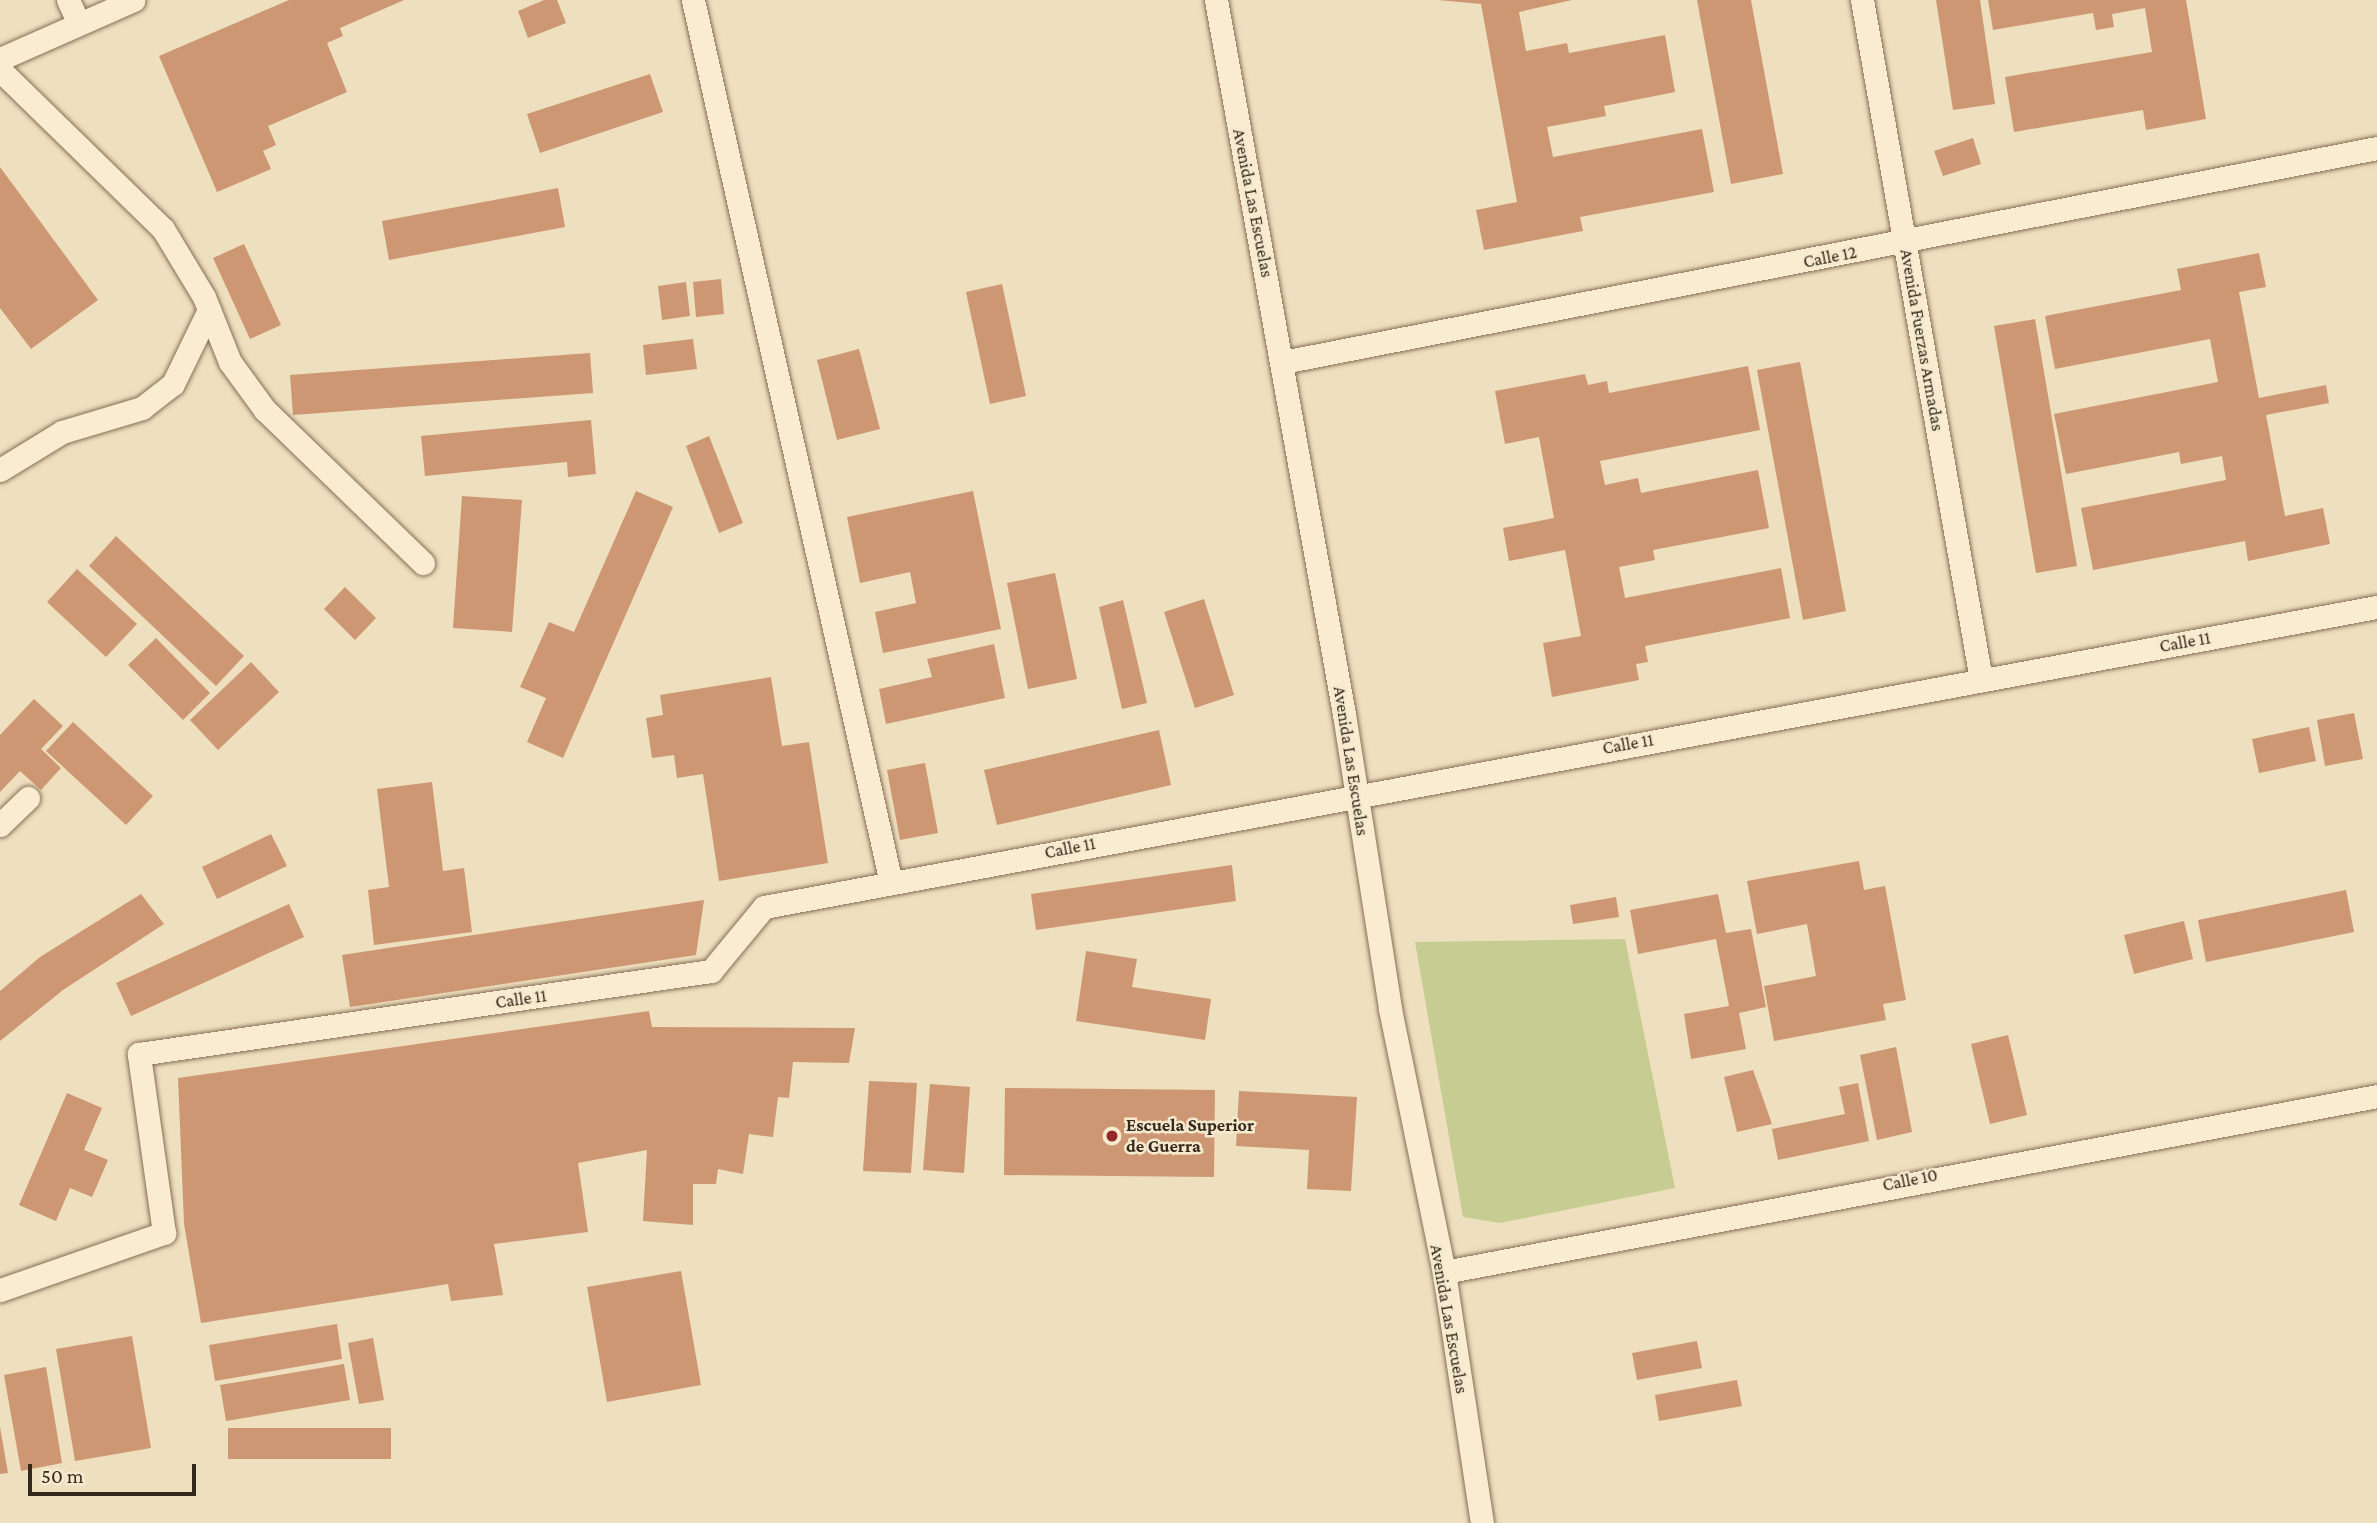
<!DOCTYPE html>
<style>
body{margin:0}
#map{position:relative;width:2377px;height:1523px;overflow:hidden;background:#eedfbe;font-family:"Crimson Pro",serif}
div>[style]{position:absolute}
.green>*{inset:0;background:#c6cc92}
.building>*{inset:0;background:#cd9773}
.roads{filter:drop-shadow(0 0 2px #866f57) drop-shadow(0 0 2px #866f57)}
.street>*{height:23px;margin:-11.5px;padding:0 11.5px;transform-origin:11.5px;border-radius:11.5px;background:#f9ecd1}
.dots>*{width:19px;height:19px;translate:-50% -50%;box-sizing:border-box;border:4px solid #f5e9ce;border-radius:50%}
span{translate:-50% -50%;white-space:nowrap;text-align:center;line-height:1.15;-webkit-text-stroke:5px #f5e9ce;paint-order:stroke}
.street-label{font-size:18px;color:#35281c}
.poi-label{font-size:18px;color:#35281c;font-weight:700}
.left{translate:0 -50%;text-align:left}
.scale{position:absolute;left:28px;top:1464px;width:168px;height:32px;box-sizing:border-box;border:4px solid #35281c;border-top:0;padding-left:9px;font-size:21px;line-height:24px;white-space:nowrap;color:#35281c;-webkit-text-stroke:5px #f5e9ce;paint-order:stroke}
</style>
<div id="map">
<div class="green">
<i style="clip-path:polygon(1625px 939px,1675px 1188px,1500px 1223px,1463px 1217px,1415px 942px)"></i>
</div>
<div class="building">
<i style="clip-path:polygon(289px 0,404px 0,340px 28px,343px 36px,327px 43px,347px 92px,268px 126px,276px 145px,263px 151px,271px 169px,217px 192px,159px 56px)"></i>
<i style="clip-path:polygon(544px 0,557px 0,566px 23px,528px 38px,518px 11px)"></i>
<i style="clip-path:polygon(1438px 0,1572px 0,1519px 12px,1526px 51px,1567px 43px,1569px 53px,1665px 35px,1675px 92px,1604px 106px,1606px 116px,1547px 127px,1553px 157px,1702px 129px,1714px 192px,1580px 217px,1583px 231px,1484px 250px,1476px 210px,1517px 202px,1481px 4px)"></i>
<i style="clip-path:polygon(1697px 0,1751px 0,1783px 174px,1731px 184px)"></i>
<i style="clip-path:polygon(1936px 0,1980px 0,1995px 104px,1953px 110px)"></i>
<i style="clip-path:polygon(1988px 0,2186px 0,2206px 119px,2146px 130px,2143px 110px,2014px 132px,2005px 77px,2152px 52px,2145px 8px,2112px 14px,2114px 27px,2096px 30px,2093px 13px,1993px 30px)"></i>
<i style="clip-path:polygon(650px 74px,663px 112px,540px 153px,527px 114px)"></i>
<i style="clip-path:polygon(1973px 138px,1981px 164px,1943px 176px,1934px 151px)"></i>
<i style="clip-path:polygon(0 167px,98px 300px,31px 349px,0 308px)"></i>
<i style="clip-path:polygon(558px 188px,565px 227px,389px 260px,382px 221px)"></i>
<i style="clip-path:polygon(244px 244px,281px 325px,250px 339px,213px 258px)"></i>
<i style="clip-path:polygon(2259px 253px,2266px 287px,2239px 292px,2259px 398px,2326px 385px,2329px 403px,2266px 415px,2285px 516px,2323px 508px,2330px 544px,2248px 561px,2245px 541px,2093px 570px,2081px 508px,2226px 480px,2222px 456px,2181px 464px,2179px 452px,2066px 474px,2054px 414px,2218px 382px,2210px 339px,2055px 369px,2045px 316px,2181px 290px,2177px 269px)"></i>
<i style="clip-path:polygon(721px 279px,724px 314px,696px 317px,693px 282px)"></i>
<i style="clip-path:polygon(686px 282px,690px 316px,662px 320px,658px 286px)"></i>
<i style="clip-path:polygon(1002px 284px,1026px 396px,990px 404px,966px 292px)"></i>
<i style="clip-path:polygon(2035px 319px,2077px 566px,2036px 573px,1994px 326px)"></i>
<i style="clip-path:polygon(693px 339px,697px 369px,646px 375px,643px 345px)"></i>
<i style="clip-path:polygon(859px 349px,880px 429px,837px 440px,817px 360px)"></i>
<i style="clip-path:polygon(590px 353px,593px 393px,293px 415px,290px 375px)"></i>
<i style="clip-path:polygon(1800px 362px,1846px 611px,1803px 620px,1757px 370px)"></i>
<i style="clip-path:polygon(1748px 366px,1760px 430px,1600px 461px,1605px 485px,1638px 478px,1641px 493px,1758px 470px,1769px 528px,1653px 550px,1655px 560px,1619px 567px,1625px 598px,1781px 568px,1790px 618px,1645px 646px,1648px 662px,1636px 664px,1639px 680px,1552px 697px,1543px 643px,1581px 636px,1565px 550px,1509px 561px,1503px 528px,1554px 518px,1539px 437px,1505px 444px,1495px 391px,1585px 374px,1588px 385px,1607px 381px,1609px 393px)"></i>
<i style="clip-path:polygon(591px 420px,596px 474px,568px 477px,567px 462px,425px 476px,421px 436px)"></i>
<i style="clip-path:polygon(709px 436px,743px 523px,719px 533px,686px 446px)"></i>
<i style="clip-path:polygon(636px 491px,673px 507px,563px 758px,527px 742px,546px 698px,520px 687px,549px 622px,574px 632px)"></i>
<i style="clip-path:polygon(973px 491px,1001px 629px,883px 653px,875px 612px,916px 603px,910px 572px,860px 583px,847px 517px)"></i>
<i style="clip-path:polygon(462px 496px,522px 500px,512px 632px,453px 628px)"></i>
<i style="clip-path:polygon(116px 536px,244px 656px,216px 686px,89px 566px)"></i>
<i style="clip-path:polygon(77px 569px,137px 624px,106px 657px,47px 602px)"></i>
<i style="clip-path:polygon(1055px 573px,1077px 679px,1028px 689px,1007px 583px)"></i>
<i style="clip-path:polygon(345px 587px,376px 618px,355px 640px,324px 609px)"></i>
<i style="clip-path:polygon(1204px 599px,1234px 695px,1195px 708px,1164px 612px)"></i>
<i style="clip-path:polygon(1123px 600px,1147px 703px,1122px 709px,1099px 607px)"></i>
<i style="clip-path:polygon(156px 638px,210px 693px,183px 720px,128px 665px)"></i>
<i style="clip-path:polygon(994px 644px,1005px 698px,886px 724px,879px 689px,932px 677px,927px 659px)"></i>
<i style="clip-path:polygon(251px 662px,279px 692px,218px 750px,190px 720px)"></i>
<i style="clip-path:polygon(771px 677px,782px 746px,809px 742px,828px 863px,719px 881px,703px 774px,677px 778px,674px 755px,652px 758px,646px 718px,663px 715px,660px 695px)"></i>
<i style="clip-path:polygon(34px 699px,63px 726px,41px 749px,61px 768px,41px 790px,20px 771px,0 792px,0 735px)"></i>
<i style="clip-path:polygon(2354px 713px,2363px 759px,2325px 766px,2317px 720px)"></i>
<i style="clip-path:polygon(73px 722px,153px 796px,126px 825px,46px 751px)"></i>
<i style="clip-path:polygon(2309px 727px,2316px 761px,2259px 773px,2252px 739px)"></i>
<i style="clip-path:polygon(1159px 730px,1171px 785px,997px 825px,984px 770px)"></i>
<i style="clip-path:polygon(925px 763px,938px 833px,900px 840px,887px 770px)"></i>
<i style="clip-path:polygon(432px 782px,443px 871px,464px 868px,472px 932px,374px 945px,368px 890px,389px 887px,377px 789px)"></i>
<i style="clip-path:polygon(271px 834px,287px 866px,217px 899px,202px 867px)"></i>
<i style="clip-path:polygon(1859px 861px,1864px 890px,1885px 886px,1906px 1000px,1883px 1004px,1886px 1020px,1774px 1041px,1764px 986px,1816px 976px,1807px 924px,1757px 934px,1747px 881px)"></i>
<i style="clip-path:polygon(1232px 865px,1236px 901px,1036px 930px,1031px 894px)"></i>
<i style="clip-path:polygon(2346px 890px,2354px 932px,2206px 962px,2198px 920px)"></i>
<i style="clip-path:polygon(141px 894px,164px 924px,63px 990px,0 1041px,0 991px,40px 957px)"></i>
<i style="clip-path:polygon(1718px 894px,1726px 933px,1751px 929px,1766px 1007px,1739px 1013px,1746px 1049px,1691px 1059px,1684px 1014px,1729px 1006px,1716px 939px,1638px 954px,1630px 910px)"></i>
<i style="clip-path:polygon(1616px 897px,1619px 917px,1573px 924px,1570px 905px)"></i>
<i style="clip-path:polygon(704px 900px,696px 955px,350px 1007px,342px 955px)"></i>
<i style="clip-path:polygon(289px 904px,304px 937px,131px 1016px,116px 983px)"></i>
<i style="clip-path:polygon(2184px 921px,2193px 959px,2134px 974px,2124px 935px)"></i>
<i style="clip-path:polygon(1086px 951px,1137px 959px,1132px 987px,1211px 999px,1205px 1040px,1076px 1021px)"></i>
<i style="clip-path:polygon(649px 1011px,652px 1027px,855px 1028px,849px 1063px,793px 1062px,789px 1098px,778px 1097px,773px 1137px,749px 1134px,743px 1174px,718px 1169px,716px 1184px,693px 1184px,693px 1225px,643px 1221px,647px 1150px,578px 1163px,588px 1232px,494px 1244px,503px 1295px,451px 1301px,448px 1284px,201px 1323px,184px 1224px,178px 1078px)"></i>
<i style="clip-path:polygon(2008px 1035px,2027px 1115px,1990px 1124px,1971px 1044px)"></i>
<i style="clip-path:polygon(1896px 1047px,1912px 1132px,1877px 1140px,1860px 1055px)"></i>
<i style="clip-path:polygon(1753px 1070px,1772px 1124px,1737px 1132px,1724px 1077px)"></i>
<i style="clip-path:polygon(869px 1081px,917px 1083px,911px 1173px,863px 1171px)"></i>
<i style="clip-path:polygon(1858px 1083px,1869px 1141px,1778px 1160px,1772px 1129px,1845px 1114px,1839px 1087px)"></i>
<i style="clip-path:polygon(930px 1084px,970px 1087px,964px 1173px,923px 1170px)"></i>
<i style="clip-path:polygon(1005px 1088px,1215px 1090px,1214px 1177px,1004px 1175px)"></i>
<i style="clip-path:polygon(1239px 1091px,1357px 1097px,1351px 1191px,1307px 1189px,1309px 1150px,1236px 1146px)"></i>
<i style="clip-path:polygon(67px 1093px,102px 1108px,84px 1150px,108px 1160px,92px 1197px,70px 1188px,56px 1221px,19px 1205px)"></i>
<i style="clip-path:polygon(681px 1271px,701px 1385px,607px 1402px,587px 1287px)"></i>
<i style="clip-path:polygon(337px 1324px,342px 1359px,215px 1381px,209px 1345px)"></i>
<i style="clip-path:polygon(132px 1336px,151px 1448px,75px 1461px,56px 1349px)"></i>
<i style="clip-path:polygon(373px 1338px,384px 1400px,359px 1404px,348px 1343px)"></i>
<i style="clip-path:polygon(1697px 1341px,1702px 1368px,1637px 1380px,1632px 1353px)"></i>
<i style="clip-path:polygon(344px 1364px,350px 1400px,226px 1421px,220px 1385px)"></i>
<i style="clip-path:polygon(46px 1367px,62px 1463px,21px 1471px,4px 1375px)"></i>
<i style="clip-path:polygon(1737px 1380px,1742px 1406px,1659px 1421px,1655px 1395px)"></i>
<i style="clip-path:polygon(0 1427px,8px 1473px,0 1474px)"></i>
<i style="clip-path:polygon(228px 1428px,391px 1428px,391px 1459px,228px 1459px)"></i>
</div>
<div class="roads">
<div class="street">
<i style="left:68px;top:0;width:26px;rotate:65deg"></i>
<i style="left:693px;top:0;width:905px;rotate:77.36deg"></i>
<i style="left:1216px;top:0;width:725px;rotate:79.84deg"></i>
<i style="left:1344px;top:714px;width:299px;rotate:81.1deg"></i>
<i style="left:1390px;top:1009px;width:268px;rotate:78.4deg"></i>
<i style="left:1444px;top:1272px;width:254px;rotate:81.4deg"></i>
<i style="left:1862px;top:0;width:690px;rotate:80.07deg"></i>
<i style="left:0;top:59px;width:146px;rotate:-23.8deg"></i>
<i style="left:0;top:70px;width:228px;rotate:44.3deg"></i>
<i style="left:163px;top:229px;width:79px;rotate:58.9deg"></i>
<i style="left:204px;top:297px;width:70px;rotate:68.2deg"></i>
<i style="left:230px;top:362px;width:59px;rotate:53.9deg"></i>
<i style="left:265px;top:410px;width:220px;rotate:44.1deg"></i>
<i style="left:1283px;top:362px;width:1115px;rotate:-11.07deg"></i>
<i style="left:0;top:470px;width:73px;rotate:-31.5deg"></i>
<i style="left:62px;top:432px;width:84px;rotate:-16.7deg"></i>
<i style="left:142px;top:408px;width:39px;rotate:-38deg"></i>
<i style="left:173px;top:384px;width:82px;rotate:-64.1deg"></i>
<i style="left:0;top:825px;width:39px;rotate:-44deg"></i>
<i style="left:1444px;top:1272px;width:949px;rotate:-10.68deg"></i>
<i style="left:0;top:1290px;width:174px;rotate:-19.2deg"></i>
<i style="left:164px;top:1233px;width:181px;rotate:-98deg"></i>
<i style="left:139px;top:1054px;width:578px;rotate:-8.26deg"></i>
<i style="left:711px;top:971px;width:83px;rotate:-50.4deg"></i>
<i style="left:764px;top:907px;width:1641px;rotate:-10.54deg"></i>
</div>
</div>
<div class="dots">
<i style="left:1112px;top:1136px;background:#962729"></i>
</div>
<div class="street-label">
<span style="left:1253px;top:203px;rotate:79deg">Avenida Las Escuelas</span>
<span style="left:1830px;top:257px;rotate:-11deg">Calle 12</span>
<span style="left:1922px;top:340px;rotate:80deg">Avenida Fuerzas Armadas</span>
<span style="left:2185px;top:642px;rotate:-10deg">Calle 11</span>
<span style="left:1628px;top:744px;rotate:-10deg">Calle 11</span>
<span style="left:1351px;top:761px;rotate:81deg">Avenida Las Escuelas</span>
<span style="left:1070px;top:848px;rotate:-11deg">Calle 11</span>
<span style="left:521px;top:999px;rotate:-8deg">Calle 11</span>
<span style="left:1910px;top:1180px;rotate:-11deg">Calle 10</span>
<span style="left:1449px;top:1319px;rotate:80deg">Avenida Las Escuelas</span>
</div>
<div class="poi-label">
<span class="left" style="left:1126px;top:1136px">Escuela Superior<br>de Guerra</span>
</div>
<div class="scale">50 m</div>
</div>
